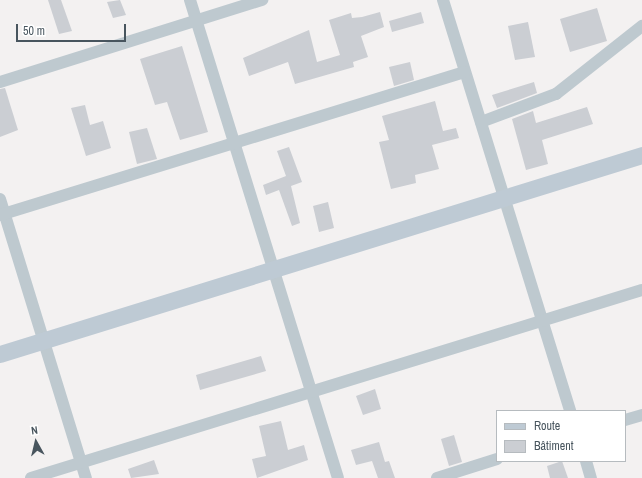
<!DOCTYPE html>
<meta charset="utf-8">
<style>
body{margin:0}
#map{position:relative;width:642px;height:478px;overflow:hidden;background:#f3f1f1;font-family:"Archivo Narrow",sans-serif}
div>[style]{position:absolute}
.building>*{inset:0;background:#cbced3}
.street>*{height:12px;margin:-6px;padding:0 6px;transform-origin:6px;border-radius:6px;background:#bec9cf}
.secondary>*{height:17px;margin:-8.5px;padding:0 8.5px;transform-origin:8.5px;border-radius:8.5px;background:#becad4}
span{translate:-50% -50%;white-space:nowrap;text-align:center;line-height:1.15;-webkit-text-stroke:4px #fff;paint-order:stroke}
.legend{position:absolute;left:496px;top:410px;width:130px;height:52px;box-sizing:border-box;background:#fff;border:1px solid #b6bbbf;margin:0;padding:5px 7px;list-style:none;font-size:12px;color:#48555e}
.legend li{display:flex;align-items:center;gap:8px;height:20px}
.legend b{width:20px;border:1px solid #b6bbbf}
.north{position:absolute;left:16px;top:422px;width:40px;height:40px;-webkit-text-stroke:3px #fff;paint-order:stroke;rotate:352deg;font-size:11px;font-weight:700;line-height:16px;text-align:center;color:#48555e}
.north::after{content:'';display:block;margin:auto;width:14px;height:18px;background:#48555e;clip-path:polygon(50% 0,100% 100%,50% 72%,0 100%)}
.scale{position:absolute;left:16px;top:24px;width:110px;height:18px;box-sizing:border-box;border:2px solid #48555e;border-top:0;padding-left:5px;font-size:12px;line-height:14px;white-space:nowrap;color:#48555e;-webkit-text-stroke:3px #fff;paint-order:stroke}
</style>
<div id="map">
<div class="building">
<i style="clip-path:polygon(48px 0,61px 0,72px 31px,59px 34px)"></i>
<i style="clip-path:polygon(120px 0,126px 15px,113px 18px,107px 2px)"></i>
<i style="clip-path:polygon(597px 8px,607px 41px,570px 52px,560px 19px)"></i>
<i style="clip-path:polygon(380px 12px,384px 27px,361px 36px,368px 57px,353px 62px,354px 67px,295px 84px,288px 62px,249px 76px,243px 58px,309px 30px,317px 62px,340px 55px,329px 20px,351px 13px,352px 18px,362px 17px)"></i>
<i style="clip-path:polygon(421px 12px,424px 23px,392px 32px,389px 21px)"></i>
<i style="clip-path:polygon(528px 22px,535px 57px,515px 60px,508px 26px)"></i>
<i style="clip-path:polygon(182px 46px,208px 132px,180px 140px,167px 102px,155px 105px,140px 59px)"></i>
<i style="clip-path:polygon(410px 62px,414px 80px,394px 86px,389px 67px)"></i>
<i style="clip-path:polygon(534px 82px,537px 93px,497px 108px,492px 95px)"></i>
<i style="clip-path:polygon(5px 88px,18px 130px,0 137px,0 89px)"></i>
<i style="clip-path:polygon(435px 101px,443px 131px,456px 128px,459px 138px,432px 145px,439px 169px,415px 175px,416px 183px,391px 189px,379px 142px,389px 140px,382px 116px)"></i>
<i style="clip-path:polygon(85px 105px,90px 125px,103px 121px,111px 148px,86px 156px,71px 108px)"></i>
<i style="clip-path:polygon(587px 107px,593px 124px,542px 140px,548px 164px,526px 170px,512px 119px,533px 111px,536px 123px)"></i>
<i style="clip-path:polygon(147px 128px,157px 159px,137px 164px,129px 132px)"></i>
<i style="clip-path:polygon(289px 147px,302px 182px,291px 186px,300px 223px,292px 226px,279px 190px,266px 195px,263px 185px,286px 176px,277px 151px)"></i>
<i style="clip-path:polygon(328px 202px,334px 228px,319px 232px,313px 206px)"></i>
<i style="clip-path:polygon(261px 356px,266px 371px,200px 390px,196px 375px)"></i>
<i style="clip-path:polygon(375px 389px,381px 409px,363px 415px,356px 396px)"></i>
<i style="clip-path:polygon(281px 421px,288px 450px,304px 445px,308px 460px,257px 478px,252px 459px,266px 456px,259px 426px)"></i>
<i style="clip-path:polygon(454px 435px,462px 462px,449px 466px,441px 439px)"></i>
<i style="clip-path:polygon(379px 442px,385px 462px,389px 461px,395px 478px,378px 478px,372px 461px,356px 465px,351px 450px)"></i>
<i style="clip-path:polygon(154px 460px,159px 474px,131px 478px,128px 469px)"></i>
<i style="clip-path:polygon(562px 461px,568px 478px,550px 478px,547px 466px)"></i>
</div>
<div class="street">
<i style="left:190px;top:0;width:500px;rotate:72.8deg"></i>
<i style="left:443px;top:0;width:430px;rotate:72.8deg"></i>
<i style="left:0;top:82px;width:275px;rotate:-17.4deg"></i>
<i style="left:481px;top:122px;width:80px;rotate:-20.5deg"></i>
<i style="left:556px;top:94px;width:110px;rotate:-38.3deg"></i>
<i style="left:0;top:199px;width:292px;rotate:72.9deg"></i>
<i style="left:0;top:215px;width:486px;rotate:-17.1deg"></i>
<i style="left:625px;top:420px;width:18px;rotate:-16deg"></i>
<i style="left:586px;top:461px;width:18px;rotate:74deg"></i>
<i style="left:31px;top:478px;width:639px;rotate:-17.1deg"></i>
<i style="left:437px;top:478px;width:63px;rotate:-17.6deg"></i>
</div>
<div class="secondary">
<i style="left:0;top:354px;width:672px;rotate:-17.22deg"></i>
</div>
<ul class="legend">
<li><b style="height:5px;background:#becad4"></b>Route</li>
<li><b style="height:11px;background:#cbced3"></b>Bâtiment</li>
</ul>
<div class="north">N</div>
<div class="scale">50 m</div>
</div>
